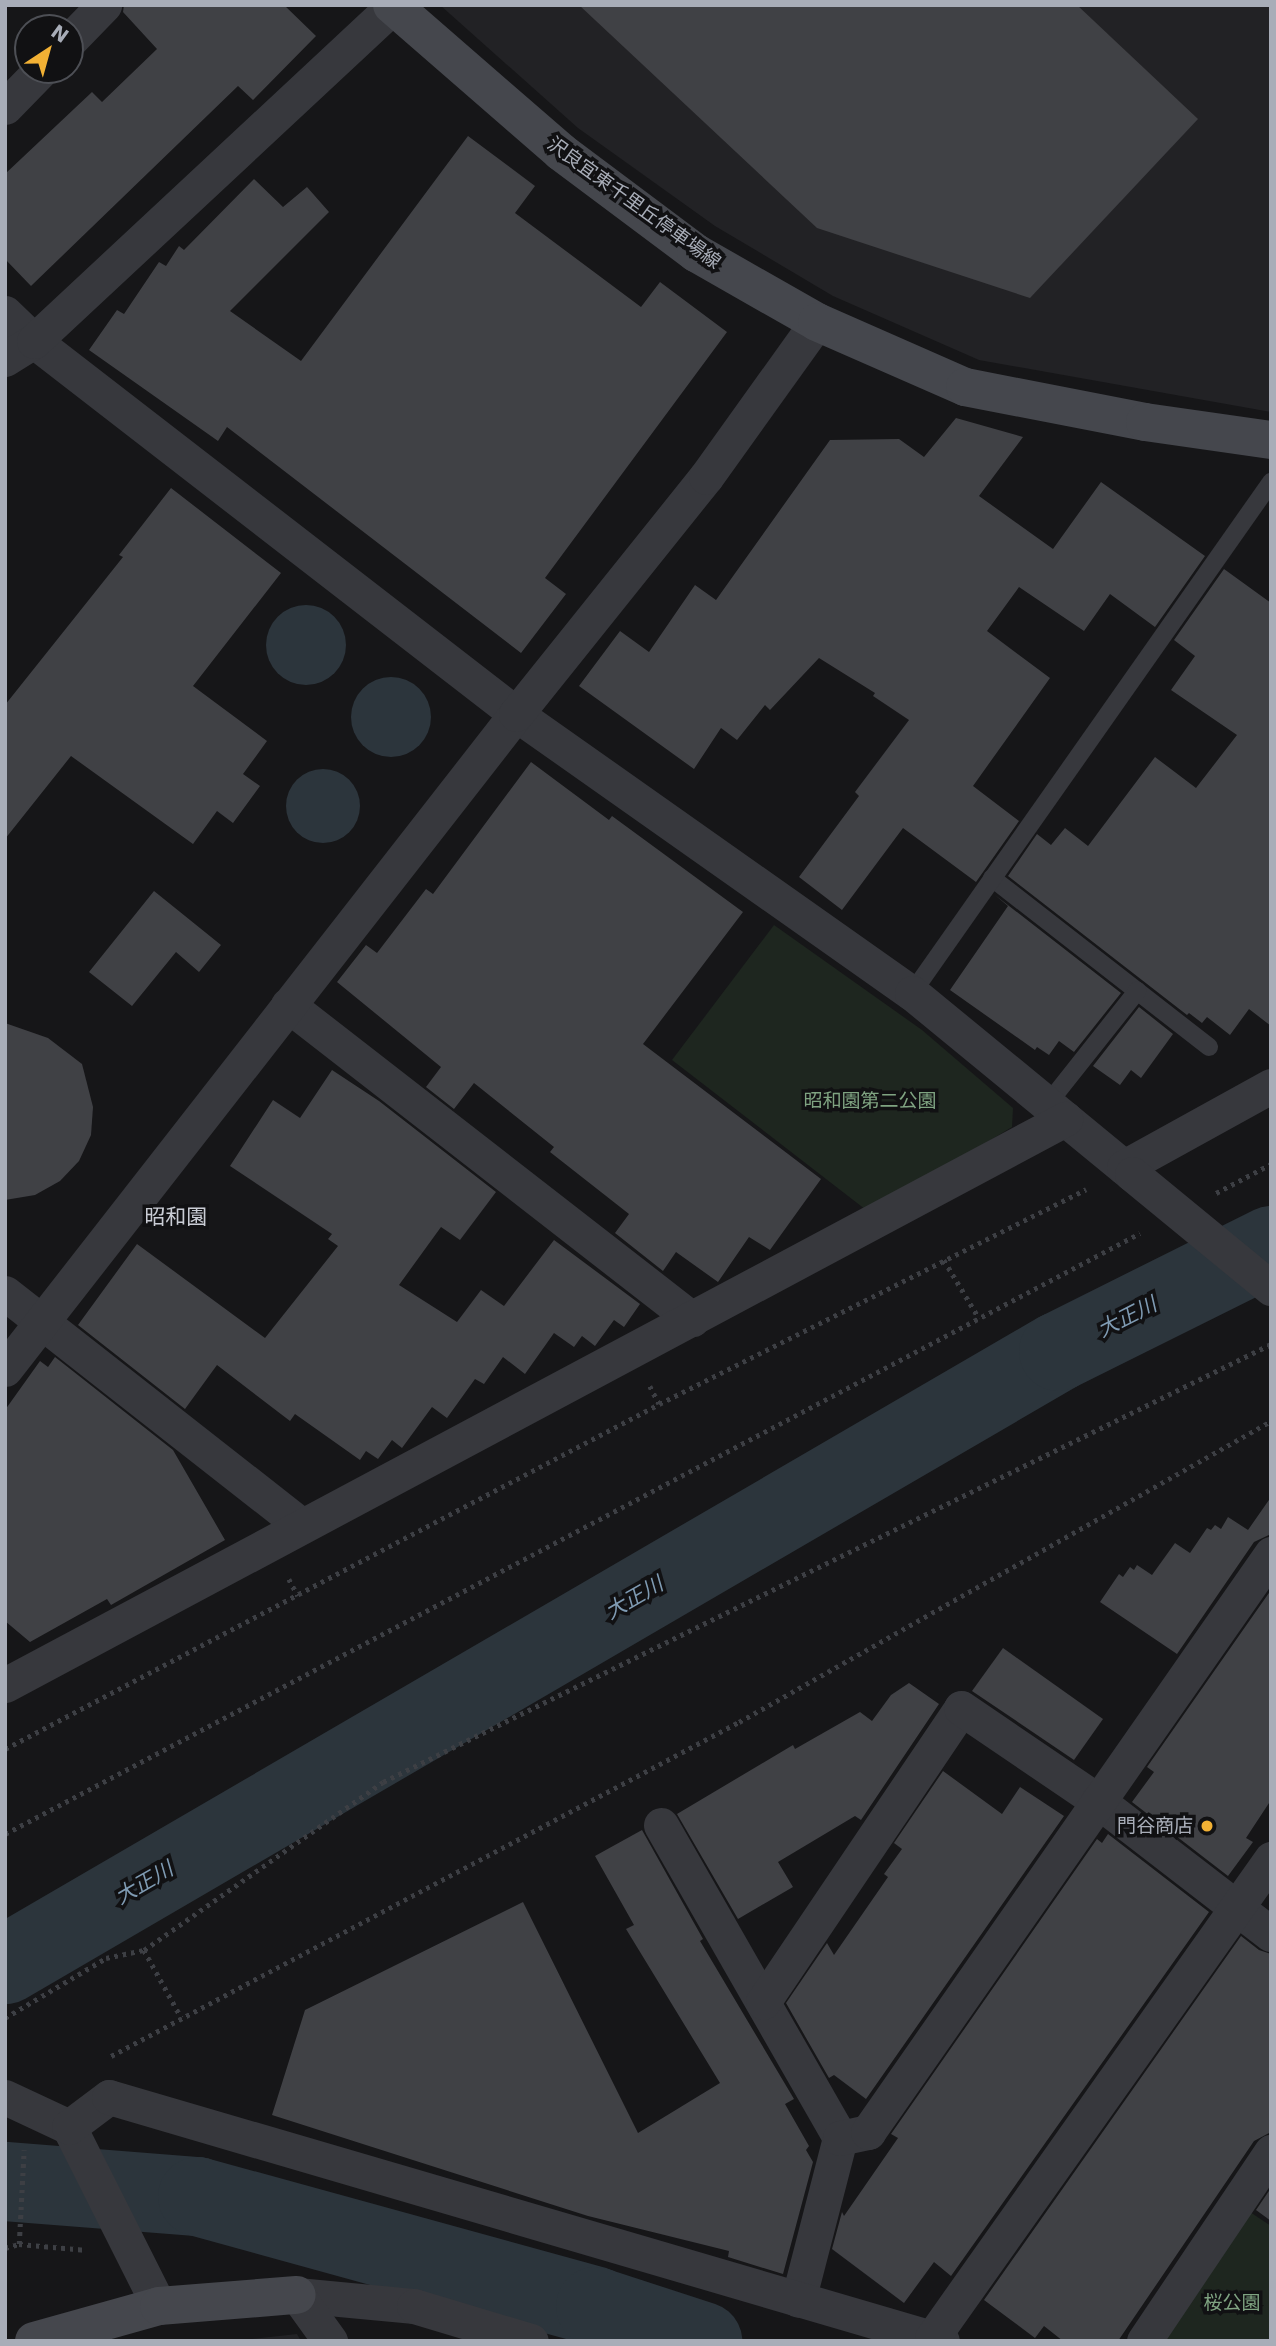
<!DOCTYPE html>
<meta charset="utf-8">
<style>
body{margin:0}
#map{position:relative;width:1276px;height:2346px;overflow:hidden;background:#161618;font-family:"DejaVu Sans","Noto Sans JP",sans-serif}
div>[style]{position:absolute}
.built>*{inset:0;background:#222225}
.green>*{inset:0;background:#1e261f}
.water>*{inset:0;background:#2c353c}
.round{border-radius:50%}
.river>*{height:79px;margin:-39.5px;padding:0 39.5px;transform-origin:39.5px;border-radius:39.5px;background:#2c353c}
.building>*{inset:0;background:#404145}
.path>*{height:4.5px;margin-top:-2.25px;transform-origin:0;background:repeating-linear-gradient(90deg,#3d3f44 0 3.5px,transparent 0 8.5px)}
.lane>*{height:18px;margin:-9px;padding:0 9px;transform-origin:9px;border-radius:9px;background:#37383d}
.street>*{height:35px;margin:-17.5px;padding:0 17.5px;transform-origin:17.5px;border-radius:17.5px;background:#37383d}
.secondary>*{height:38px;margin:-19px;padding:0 19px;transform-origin:19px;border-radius:19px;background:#45474d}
.street-bridge>*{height:35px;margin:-17.5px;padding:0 17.5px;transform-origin:17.5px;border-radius:17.5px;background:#37383d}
.dots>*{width:19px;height:19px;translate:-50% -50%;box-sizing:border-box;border:4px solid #111113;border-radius:50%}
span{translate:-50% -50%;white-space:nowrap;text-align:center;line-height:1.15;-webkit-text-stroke:7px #111113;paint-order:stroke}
.street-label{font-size:19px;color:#a8adb8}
.park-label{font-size:19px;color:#7fa381}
.poi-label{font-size:19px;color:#a8adb8}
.right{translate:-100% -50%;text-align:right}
.neighbourhood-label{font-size:21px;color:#c9ccd4}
.water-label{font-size:21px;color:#7f9bb3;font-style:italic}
.frame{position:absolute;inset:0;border:7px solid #a8adb8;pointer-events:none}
.north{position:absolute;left:14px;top:14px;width:70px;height:70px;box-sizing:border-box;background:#111113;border:2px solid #4d4f55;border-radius:50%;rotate:36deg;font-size:19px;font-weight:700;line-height:28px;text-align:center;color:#a8adb8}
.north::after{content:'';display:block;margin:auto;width:24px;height:32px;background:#f2b134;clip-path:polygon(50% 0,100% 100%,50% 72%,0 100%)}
</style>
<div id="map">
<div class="built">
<i style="clip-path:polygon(440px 5px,1271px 5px,1271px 412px,979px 360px,833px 296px,715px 226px,578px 128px)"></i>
<i style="clip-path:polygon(297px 2334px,301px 2341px,234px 2341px)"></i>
</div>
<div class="green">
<i style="clip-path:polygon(774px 925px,922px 1030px,1013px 1108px,1012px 1127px,870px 1213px,672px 1060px)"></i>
<i style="clip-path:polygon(1247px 2210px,1271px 2226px,1271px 2341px,1163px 2341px)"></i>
</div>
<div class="water">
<i class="round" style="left:266px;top:605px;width:80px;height:80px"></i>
<i class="round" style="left:351px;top:677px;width:80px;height:80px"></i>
<i class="round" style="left:286px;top:769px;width:74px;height:74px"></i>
</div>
<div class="river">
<i style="left:5px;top:1964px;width:1218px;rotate:-30.21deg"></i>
<i style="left:1058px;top:1351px;width:238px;rotate:-26.5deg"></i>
<i style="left:5px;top:2181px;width:193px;rotate:4.5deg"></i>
<i style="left:197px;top:2196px;width:413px;rotate:15.4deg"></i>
<i style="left:595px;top:2306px;width:113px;rotate:18.1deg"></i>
</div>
<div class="building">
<i style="clip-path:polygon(124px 5px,284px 5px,316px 36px,253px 100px,238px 86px,31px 286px,5px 259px,5px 174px,92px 92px,102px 102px,157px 49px,123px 12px)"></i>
<i style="clip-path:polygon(579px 5px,1077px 5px,1198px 119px,1030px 298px,817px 228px)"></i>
<i style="clip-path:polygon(468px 136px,535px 186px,515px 213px,641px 307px,660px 282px,727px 332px,545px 578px,566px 594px,521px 653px,227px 427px,218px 441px,89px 350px,117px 310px,124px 314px,159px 262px,166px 266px,179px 246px,184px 250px,254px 179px,283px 207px,307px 187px,329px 212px,230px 311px,301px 361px)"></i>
<i style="clip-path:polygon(956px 418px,1023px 437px,979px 496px,1053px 549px,1101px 482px,1205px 556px,1155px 627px,1110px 594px,1084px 631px,1019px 587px,987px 631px,1050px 678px,973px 786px,1019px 821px,976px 882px,903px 828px,842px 910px,799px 877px,859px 796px,855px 792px,909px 720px,873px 696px,875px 693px,819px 658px,770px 710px,765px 705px,737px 740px,721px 728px,694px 769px,579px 686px,620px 631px,649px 652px,695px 585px,716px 600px,830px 440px,899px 439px,924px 457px)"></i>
<i style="clip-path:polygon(171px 488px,281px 573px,193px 686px,267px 741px,243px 774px,260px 786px,233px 823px,217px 811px,193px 844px,71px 756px,5px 839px,5px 705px,123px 557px,119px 555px)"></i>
<i style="clip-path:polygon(1224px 569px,1271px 603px,1271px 1026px,1249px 1009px,1230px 1035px,1207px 1017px,1202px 1023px,1189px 1013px,1187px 1015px,1008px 876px,1037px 834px,1051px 845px,1065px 828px,1088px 846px,1155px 757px,1196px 788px,1237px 735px,1171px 690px,1195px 656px,1174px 640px)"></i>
<i style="clip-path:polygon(531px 762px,609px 820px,612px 816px,743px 912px,643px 1044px,821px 1179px,770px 1250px,749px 1237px,718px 1282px,676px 1252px,663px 1271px,615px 1233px,629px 1214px,550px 1152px,554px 1147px,474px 1083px,454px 1109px,426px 1087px,441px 1067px,337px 982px,366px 945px,377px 953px,426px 889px,433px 894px)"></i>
<i style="clip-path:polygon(154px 891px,221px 945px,199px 972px,176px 952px,132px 1006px,89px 972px)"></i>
<i style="clip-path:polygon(995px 895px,1121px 993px,1074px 1052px,1059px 1041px,1049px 1055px,1037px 1047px,1035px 1050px,950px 990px,1008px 906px)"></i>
<i style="clip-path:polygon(1139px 1007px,1173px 1034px,1141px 1078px,1131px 1070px,1120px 1085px,1093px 1066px)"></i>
<i style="clip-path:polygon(5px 1023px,48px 1038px,82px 1064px,93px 1107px,91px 1135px,79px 1161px,60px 1181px,35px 1195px,5px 1200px)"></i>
<i style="clip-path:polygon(332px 1070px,379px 1101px,496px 1192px,460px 1240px,441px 1227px,399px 1285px,457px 1322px,481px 1290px,504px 1306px,554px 1240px,640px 1304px,624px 1327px,614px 1320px,595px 1346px,582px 1336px,574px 1347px,554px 1333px,525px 1374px,503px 1357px,484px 1384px,475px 1379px,447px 1418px,432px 1407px,402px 1448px,392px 1440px,378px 1459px,366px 1451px,360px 1460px,295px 1414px,290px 1421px,217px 1365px,185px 1409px,78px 1325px,137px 1244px,265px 1338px,338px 1246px,328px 1239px,332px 1234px,230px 1166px,273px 1100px,300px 1118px)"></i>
<i style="clip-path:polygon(55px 1357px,173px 1450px,225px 1540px,111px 1605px,107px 1599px,30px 1642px,5px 1621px,5px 1410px,40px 1361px,48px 1367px)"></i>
<i style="clip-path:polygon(1271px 1497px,1271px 1534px,1254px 1542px,1177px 1654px,1100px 1602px,1119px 1574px,1123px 1577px,1130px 1567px,1134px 1570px,1137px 1565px,1152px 1575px,1175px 1543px,1190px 1553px,1207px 1528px,1211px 1530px,1215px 1525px,1221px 1529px,1228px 1517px,1248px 1530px)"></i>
<i style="clip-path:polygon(1271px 1590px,1271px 1800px,1246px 1838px,1253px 1842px,1228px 1876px,1132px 1802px,1154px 1772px,1147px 1767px)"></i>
<i style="clip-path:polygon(1003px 1648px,1103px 1719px,1074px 1760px,972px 1691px)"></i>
<i style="clip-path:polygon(909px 1683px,939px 1704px,861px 1820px,855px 1816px,778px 1862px,793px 1887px,738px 1919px,677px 1814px,793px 1745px,795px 1749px,860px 1712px,872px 1721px,891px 1695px)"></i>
<i style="clip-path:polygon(943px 1771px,1002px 1814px,1020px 1787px,1064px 1816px,866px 2099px,834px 2075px,829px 2078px,786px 2003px,827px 1943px,834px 1955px,888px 1877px,884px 1874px,902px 1849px,894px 1843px)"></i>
<i style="clip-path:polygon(642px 1830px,703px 1939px,700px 1941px,794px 2099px,785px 2104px,809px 2146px,806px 2150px,813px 2162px,783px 2274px,728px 2257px,729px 2251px,588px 2216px,272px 2115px,305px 2010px,523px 1902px,638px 2133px,720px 2083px,626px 1929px,634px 1925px,595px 1856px)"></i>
<i style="clip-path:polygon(1108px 1834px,1209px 1912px,951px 2276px,934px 2262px,904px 2303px,832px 2249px,842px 2212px,844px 2216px,898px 2138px,891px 2134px,1097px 1839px,1102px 1843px)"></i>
<i style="clip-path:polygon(1241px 1936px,1259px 1950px,1271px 1954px,1271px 2132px,1254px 2141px,1118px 2341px,1063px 2341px,1044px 2326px,1035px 2338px,984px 2300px)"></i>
<i style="clip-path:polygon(1271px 2188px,1271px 2221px,1256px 2210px)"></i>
</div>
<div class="path">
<i style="left:1216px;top:1193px;width:62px;rotate:-27.8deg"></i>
<i style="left:944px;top:1260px;width:68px;rotate:58.9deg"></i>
<i style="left:650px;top:1386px;width:20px;rotate:63deg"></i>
<i style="left:289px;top:1579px;width:19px;rotate:62deg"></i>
<i style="left:5px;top:1749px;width:739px;rotate:-27.81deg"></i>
<i style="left:659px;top:1404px;width:478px;rotate:-26.7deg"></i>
<i style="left:5px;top:1834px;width:1284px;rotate:-27.9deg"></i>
<i style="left:144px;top:1950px;width:77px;rotate:61.1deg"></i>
<i style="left:5px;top:2018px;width:117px;rotate:-30.7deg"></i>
<i style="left:106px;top:1958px;width:39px;rotate:-12deg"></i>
<i style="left:144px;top:1950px;width:292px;rotate:-35.1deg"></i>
<i style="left:383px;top:1782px;width:990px;rotate:-26.25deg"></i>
<i style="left:111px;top:2056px;width:711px;rotate:-28.01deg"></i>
<i style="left:739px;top:1722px;width:611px;rotate:-29.5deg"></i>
<i style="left:19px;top:2244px;width:94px;rotate:-87deg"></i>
<i style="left:5px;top:2248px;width:15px;rotate:-16deg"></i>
<i style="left:19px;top:2244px;width:68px;rotate:5deg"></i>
</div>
<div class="lane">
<i style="left:992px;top:878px;width:275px;rotate:37.9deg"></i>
<i style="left:912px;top:993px;width:625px;rotate:-54.91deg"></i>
<i style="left:1046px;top:1106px;width:147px;rotate:-51.6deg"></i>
</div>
<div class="street">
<i style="left:70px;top:40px;width:49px;rotate:-45.8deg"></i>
<i style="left:5px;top:107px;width:52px;rotate:-45.8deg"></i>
<i style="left:5px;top:313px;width:40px;rotate:44deg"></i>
<i style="left:34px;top:341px;width:609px;rotate:37.73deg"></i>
<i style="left:516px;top:714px;width:484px;rotate:35.2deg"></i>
<i style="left:912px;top:993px;width:285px;rotate:39.4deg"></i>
<i style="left:5px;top:359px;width:34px;rotate:-32deg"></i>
<i style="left:34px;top:341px;width:491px;rotate:-43deg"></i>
<i style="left:288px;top:1005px;width:512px;rotate:37.86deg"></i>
<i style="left:1124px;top:1167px;width:168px;rotate:-28.9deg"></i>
<i style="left:5px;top:1293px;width:376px;rotate:38.1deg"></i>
<i style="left:5px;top:1369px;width:831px;rotate:-52.04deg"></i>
<i style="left:516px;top:714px;width:304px;rotate:-51.3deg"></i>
<i style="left:706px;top:477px;width:191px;rotate:-54.4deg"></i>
<i style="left:5px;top:1685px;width:1202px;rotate:-28.1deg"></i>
<i style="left:661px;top:1825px;width:361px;rotate:60.2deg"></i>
<i style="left:840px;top:2138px;width:167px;rotate:104.5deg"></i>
<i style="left:763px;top:2002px;width:354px;rotate:-56deg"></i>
<i style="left:961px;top:1708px;width:166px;rotate:34.2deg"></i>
<i style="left:1098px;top:1801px;width:218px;rotate:37.6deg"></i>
<i style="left:5px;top:2097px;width:71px;rotate:25.1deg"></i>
<i style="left:69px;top:2127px;width:200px;rotate:63.3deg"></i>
<i style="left:69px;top:2127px;width:50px;rotate:-36.9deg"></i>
<i style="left:109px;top:2097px;width:868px;rotate:16.33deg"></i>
<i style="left:840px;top:2138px;width:29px;rotate:-12deg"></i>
<i style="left:868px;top:2132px;width:705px;rotate:-55.11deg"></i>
<i style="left:297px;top:2295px;width:118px;rotate:5.4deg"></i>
<i style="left:414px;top:2306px;width:122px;rotate:16.7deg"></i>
<i style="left:297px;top:2295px;width:57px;rotate:54.3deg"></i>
<i style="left:932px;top:2338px;width:587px;rotate:-54.71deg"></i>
<i style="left:1144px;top:2341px;width:228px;rotate:-56.1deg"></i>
</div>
<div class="secondary">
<i style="left:392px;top:5px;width:224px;rotate:41deg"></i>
<i style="left:561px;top:152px;width:169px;rotate:36.8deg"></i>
<i style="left:696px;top:253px;width:139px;rotate:29.7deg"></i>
<i style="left:817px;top:322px;width:162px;rotate:23.7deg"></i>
<i style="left:965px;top:387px;width:183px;rotate:11deg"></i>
<i style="left:1145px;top:422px;width:127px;rotate:8.1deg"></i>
<i style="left:34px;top:2341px;width:130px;rotate:-15.6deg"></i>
<i style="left:159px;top:2306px;width:138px;rotate:-4.6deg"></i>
</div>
<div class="street-bridge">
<i style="left:1132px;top:1174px;width:180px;rotate:39.4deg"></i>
</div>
<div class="dots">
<i style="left:1207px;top:1826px;background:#f2b134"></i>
</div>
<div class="street-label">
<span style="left:634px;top:203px;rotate:36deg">沢良宜東千里丘停車場線</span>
</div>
<div class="park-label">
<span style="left:870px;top:1101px">昭和園第二公園</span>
<span style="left:1232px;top:2303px">桜公園</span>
</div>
<div class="poi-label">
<span class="right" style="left:1193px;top:1826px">門谷商店</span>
</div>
<div class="neighbourhood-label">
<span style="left:176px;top:1217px">昭和園</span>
</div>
<div class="water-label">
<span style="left:1127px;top:1317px;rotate:-27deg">大正川</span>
<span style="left:634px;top:1598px;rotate:-30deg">大正川</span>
<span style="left:144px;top:1883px;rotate:-30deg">大正川</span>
</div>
<div class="frame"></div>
<div class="north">N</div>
</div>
